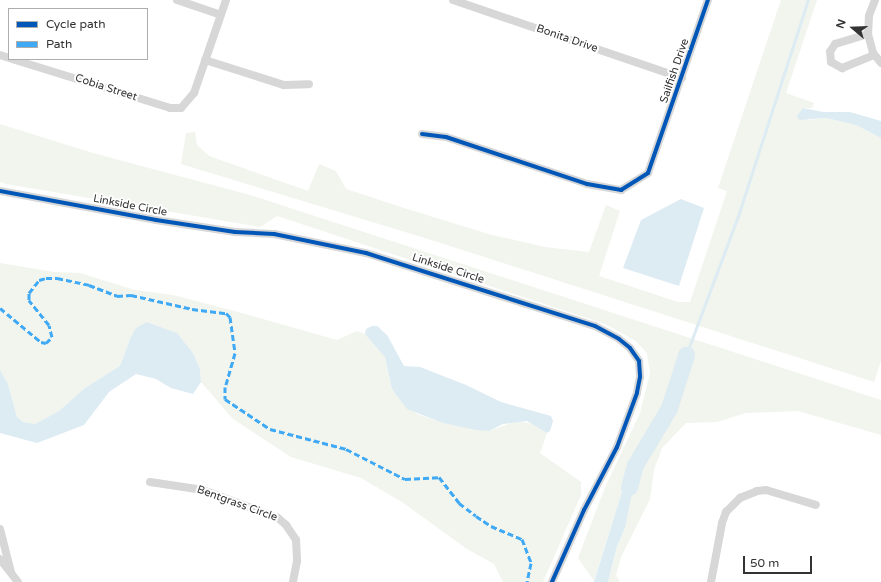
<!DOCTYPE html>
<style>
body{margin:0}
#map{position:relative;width:881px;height:582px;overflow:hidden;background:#fff;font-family:"Varela Round",sans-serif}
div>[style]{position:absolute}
.green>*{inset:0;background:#f1f5ed}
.water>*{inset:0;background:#ddebf3}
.stream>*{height:3px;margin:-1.5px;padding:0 1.5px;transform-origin:1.5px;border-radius:1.5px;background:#ddebf3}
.river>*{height:17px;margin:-8.5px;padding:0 8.5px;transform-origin:8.5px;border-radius:8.5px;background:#ddebf3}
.street>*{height:8px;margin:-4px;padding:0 4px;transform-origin:4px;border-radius:4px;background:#d7d7d7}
.quiet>*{height:3px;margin-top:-1.5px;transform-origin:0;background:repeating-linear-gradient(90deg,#3fa9f5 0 6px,transparent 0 9px)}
.cycleway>*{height:4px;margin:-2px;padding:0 2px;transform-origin:2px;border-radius:2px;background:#0057b8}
span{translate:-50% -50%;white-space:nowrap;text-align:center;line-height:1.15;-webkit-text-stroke:4px #fff;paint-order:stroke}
.street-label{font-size:11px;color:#333}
.legend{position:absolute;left:8px;top:8px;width:140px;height:52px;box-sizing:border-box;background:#fff;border:1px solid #adadad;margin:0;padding:5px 7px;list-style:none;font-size:12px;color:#333}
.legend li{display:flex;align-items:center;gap:8px;height:20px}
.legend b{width:20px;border:1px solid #adadad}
.north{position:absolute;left:833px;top:8px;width:40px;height:40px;-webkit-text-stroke:3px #fff;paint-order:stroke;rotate:289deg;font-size:11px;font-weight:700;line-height:16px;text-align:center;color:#333}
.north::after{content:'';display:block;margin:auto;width:14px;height:18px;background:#333;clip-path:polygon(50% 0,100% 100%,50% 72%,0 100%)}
.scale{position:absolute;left:743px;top:556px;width:69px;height:18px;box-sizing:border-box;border:2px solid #333;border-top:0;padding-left:5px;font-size:12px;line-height:14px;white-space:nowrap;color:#333;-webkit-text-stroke:3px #fff;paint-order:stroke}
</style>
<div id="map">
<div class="green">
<i style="clip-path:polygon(781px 0,817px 0,786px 93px,814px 103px,812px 108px,803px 108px,808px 120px,826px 118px,856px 125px,881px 138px,881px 361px,874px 382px,425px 238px,181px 164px,186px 133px,195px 132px,197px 145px,209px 156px,308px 191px,319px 164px,336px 171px,346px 189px,404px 208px,492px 235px,545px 247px,589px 252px,606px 205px,620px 211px,599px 276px,678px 302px,690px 302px,727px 191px,718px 188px)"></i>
<i style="clip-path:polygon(0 124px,93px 153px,250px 195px,881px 400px,881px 435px,798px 411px,746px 413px,717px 422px,686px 423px,662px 448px,654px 470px,650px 499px,621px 557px,616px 575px,620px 582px,608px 582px,617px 546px,625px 528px,628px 506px,629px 469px,594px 581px,578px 558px,604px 490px,640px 413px,650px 373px,647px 353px,636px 341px,605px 324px,277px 216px,260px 227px,6px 184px,0 182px)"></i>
<i style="clip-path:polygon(0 263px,54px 272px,80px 273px,135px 290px,173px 295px,238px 312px,337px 340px,357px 331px,365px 334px,381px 350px,385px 357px,392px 389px,417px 414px,443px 423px,489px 431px,517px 421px,534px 424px,547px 433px,540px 453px,581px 482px,581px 495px,543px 582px,503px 582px,494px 564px,467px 549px,402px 502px,361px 478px,291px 457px,233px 419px,201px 382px,200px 369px,193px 353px,177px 333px,161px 327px,147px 322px,130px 339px,120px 366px,85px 388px,59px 411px,35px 424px,23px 422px,17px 417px,8px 384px,0 370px)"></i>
</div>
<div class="water">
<i style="clip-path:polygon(803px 108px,823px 112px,850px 112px,881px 121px,881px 138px,856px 125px,826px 118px,799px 120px,797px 116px)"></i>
<i style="clip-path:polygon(681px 199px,704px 208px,679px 286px,623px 268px,641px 220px)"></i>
<i style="clip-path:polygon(147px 322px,177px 333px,193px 353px,200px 369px,201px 382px,193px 394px,171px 388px,156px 379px,136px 374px,109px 392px,84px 425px,37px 443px,0 433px,0 370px,8px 384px,17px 417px,23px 422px,35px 424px,59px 411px,85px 388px,120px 366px,130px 339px,136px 328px)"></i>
<i style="clip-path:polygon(372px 326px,377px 326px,387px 335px,404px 366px,420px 367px,466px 385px,501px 402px,551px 416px,553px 421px,550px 431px,547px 433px,527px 421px,503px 424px,489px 431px,476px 430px,443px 423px,407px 409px,392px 389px,385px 357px,365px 334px,366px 329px)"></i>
<i style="clip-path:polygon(635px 465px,637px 469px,625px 528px,617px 546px,608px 582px,594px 582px,629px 469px)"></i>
</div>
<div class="stream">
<i style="left:686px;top:355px;width:152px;rotate:-69.5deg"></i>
<i style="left:739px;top:213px;width:224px;rotate:-72.1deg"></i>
</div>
<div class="river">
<i style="left:629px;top:487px;width:23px;rotate:-75deg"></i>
<i style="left:635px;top:465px;width:66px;rotate:-59.2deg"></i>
<i style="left:669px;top:408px;width:56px;rotate:-72.2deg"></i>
</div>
<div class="street">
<i style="left:177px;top:0;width:46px;rotate:18.8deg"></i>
<i style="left:453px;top:0;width:242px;rotate:18.8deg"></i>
<i style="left:875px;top:0;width:17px;rotate:111deg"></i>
<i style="left:869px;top:16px;width:18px;rotate:93deg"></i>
<i style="left:868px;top:34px;width:20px;rotate:75deg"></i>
<i style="left:873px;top:53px;width:13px;rotate:51deg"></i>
<i style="left:868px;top:34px;width:34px;rotate:163deg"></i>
<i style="left:835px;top:44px;width:9px;rotate:122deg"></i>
<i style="left:830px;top:52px;width:10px;rotate:84deg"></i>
<i style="left:831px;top:62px;width:13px;rotate:29deg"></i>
<i style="left:842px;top:68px;width:35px;rotate:-22deg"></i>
<i style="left:0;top:55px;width:9px;rotate:18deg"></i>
<i style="left:12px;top:59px;width:165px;rotate:17.2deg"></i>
<i style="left:170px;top:108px;width:11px"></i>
<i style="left:181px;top:108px;width:20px;rotate:-49deg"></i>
<i style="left:194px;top:93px;width:98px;rotate:-71deg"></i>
<i style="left:205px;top:60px;width:83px;rotate:17.6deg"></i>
<i style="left:284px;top:85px;width:25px;rotate:-2deg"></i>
<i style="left:422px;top:134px;width:24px;rotate:7deg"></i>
<i style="left:446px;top:137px;width:149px;rotate:18.4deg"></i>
<i style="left:587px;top:184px;width:35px;rotate:10deg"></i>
<i style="left:621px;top:190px;width:32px;rotate:-32deg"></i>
<i style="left:648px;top:173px;width:183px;rotate:-70.9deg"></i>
<i style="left:0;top:191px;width:159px;rotate:10.5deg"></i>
<i style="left:156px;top:220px;width:80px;rotate:8.6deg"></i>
<i style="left:235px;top:232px;width:39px;rotate:3deg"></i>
<i style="left:274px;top:234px;width:94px;rotate:11.7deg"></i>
<i style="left:366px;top:253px;width:240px;rotate:17.7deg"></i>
<i style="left:595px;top:326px;width:27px;rotate:28deg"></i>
<i style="left:619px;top:339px;width:14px;rotate:39deg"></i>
<i style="left:630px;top:348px;width:16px;rotate:55deg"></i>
<i style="left:639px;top:361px;width:16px;rotate:86deg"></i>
<i style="left:640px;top:377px;width:16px;rotate:101deg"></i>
<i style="left:637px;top:393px;width:58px;rotate:110.3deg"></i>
<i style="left:617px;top:447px;width:71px;rotate:117.6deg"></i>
<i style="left:584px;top:510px;width:79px;rotate:114deg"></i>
<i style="left:150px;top:482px;width:54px;rotate:8.6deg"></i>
<i style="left:203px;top:490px;width:80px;rotate:20.5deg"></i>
<i style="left:278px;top:518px;width:11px;rotate:41deg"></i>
<i style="left:286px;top:525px;width:18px;rotate:56deg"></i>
<i style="left:296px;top:540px;width:21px;rotate:87deg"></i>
<i style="left:297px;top:561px;width:21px;rotate:101deg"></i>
<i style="left:0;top:529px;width:44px;rotate:75.7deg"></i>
<i style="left:0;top:559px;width:29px;rotate:52deg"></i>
<i style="left:711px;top:582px;width:60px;rotate:-79.4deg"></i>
<i style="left:722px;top:523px;width:12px;rotate:-70deg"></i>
<i style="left:726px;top:512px;width:20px;rotate:-45deg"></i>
<i style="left:740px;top:498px;width:18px;rotate:-22deg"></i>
<i style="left:757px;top:491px;width:9px;rotate:-6deg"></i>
<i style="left:766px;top:490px;width:52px;rotate:16.7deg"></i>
</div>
<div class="quiet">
<i style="left:0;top:308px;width:53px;rotate:39.7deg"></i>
<i style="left:41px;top:342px;width:5px;rotate:11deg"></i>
<i style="left:46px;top:343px;width:8px;rotate:-45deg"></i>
<i style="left:52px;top:337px;width:12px;rotate:-104deg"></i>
<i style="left:49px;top:325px;width:32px;rotate:-129deg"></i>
<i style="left:29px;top:300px;width:7px;rotate:-90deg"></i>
<i style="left:29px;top:293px;width:16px;rotate:-52deg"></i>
<i style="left:39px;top:280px;width:7px;rotate:-16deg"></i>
<i style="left:46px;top:278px;width:11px"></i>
<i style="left:57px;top:278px;width:33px;rotate:12deg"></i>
<i style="left:89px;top:285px;width:30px;rotate:21deg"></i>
<i style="left:117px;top:296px;width:14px;rotate:-4deg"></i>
<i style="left:131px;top:295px;width:63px;rotate:12.9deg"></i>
<i style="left:192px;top:309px;width:34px;rotate:7deg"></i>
<i style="left:226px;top:313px;width:6px;rotate:45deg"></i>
<i style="left:230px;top:317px;width:36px;rotate:82deg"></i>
<i style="left:235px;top:353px;width:35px;rotate:106deg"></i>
<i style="left:225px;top:387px;width:12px;rotate:90deg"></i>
<i style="left:225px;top:399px;width:54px;rotate:33.7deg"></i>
<i style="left:270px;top:429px;width:79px;rotate:14.7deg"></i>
<i style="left:346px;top:449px;width:66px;rotate:27deg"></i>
<i style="left:405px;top:479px;width:34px;rotate:-3deg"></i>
<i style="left:439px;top:477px;width:33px;rotate:52deg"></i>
<i style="left:459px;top:503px;width:21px;rotate:37deg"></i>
<i style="left:476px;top:516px;width:18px;rotate:34deg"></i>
<i style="left:491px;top:526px;width:34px;rotate:23deg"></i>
<i style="left:522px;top:539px;width:26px;rotate:69deg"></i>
<i style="left:531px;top:563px;width:19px;rotate:102deg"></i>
</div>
<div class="cycleway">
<i style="left:422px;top:134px;width:24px;rotate:7deg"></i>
<i style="left:446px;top:137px;width:149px;rotate:18.4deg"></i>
<i style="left:587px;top:184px;width:35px;rotate:10deg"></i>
<i style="left:621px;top:190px;width:32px;rotate:-32deg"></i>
<i style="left:648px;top:173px;width:183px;rotate:-70.9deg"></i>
<i style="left:0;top:191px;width:159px;rotate:10.5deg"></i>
<i style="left:156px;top:220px;width:80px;rotate:8.6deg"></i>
<i style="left:235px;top:232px;width:39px;rotate:3deg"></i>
<i style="left:274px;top:234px;width:94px;rotate:11.7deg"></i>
<i style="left:366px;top:253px;width:240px;rotate:17.7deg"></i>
<i style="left:595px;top:326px;width:27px;rotate:28deg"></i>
<i style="left:619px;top:339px;width:14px;rotate:39deg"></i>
<i style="left:630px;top:348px;width:16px;rotate:55deg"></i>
<i style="left:639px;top:361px;width:16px;rotate:86deg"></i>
<i style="left:640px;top:377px;width:16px;rotate:101deg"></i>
<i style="left:637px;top:393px;width:58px;rotate:110.3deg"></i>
<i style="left:617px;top:447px;width:71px;rotate:117.6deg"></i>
<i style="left:584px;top:510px;width:79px;rotate:114deg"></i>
</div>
<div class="street-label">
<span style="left:567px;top:39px;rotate:19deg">Bonita Drive</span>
<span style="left:675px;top:71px;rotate:-71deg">Sailfish Drive</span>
<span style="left:106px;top:88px;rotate:18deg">Cobia Street</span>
<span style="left:130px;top:206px;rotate:11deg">Linkside Circle</span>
<span style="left:448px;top:269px;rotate:18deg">Linkside Circle</span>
<span style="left:237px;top:504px;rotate:20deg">Bentgrass Circle</span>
</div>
<ul class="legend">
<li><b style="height:5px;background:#0057b8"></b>Cycle path</li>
<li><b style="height:5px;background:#3fa9f5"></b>Path</li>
</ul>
<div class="north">N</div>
<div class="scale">50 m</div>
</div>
